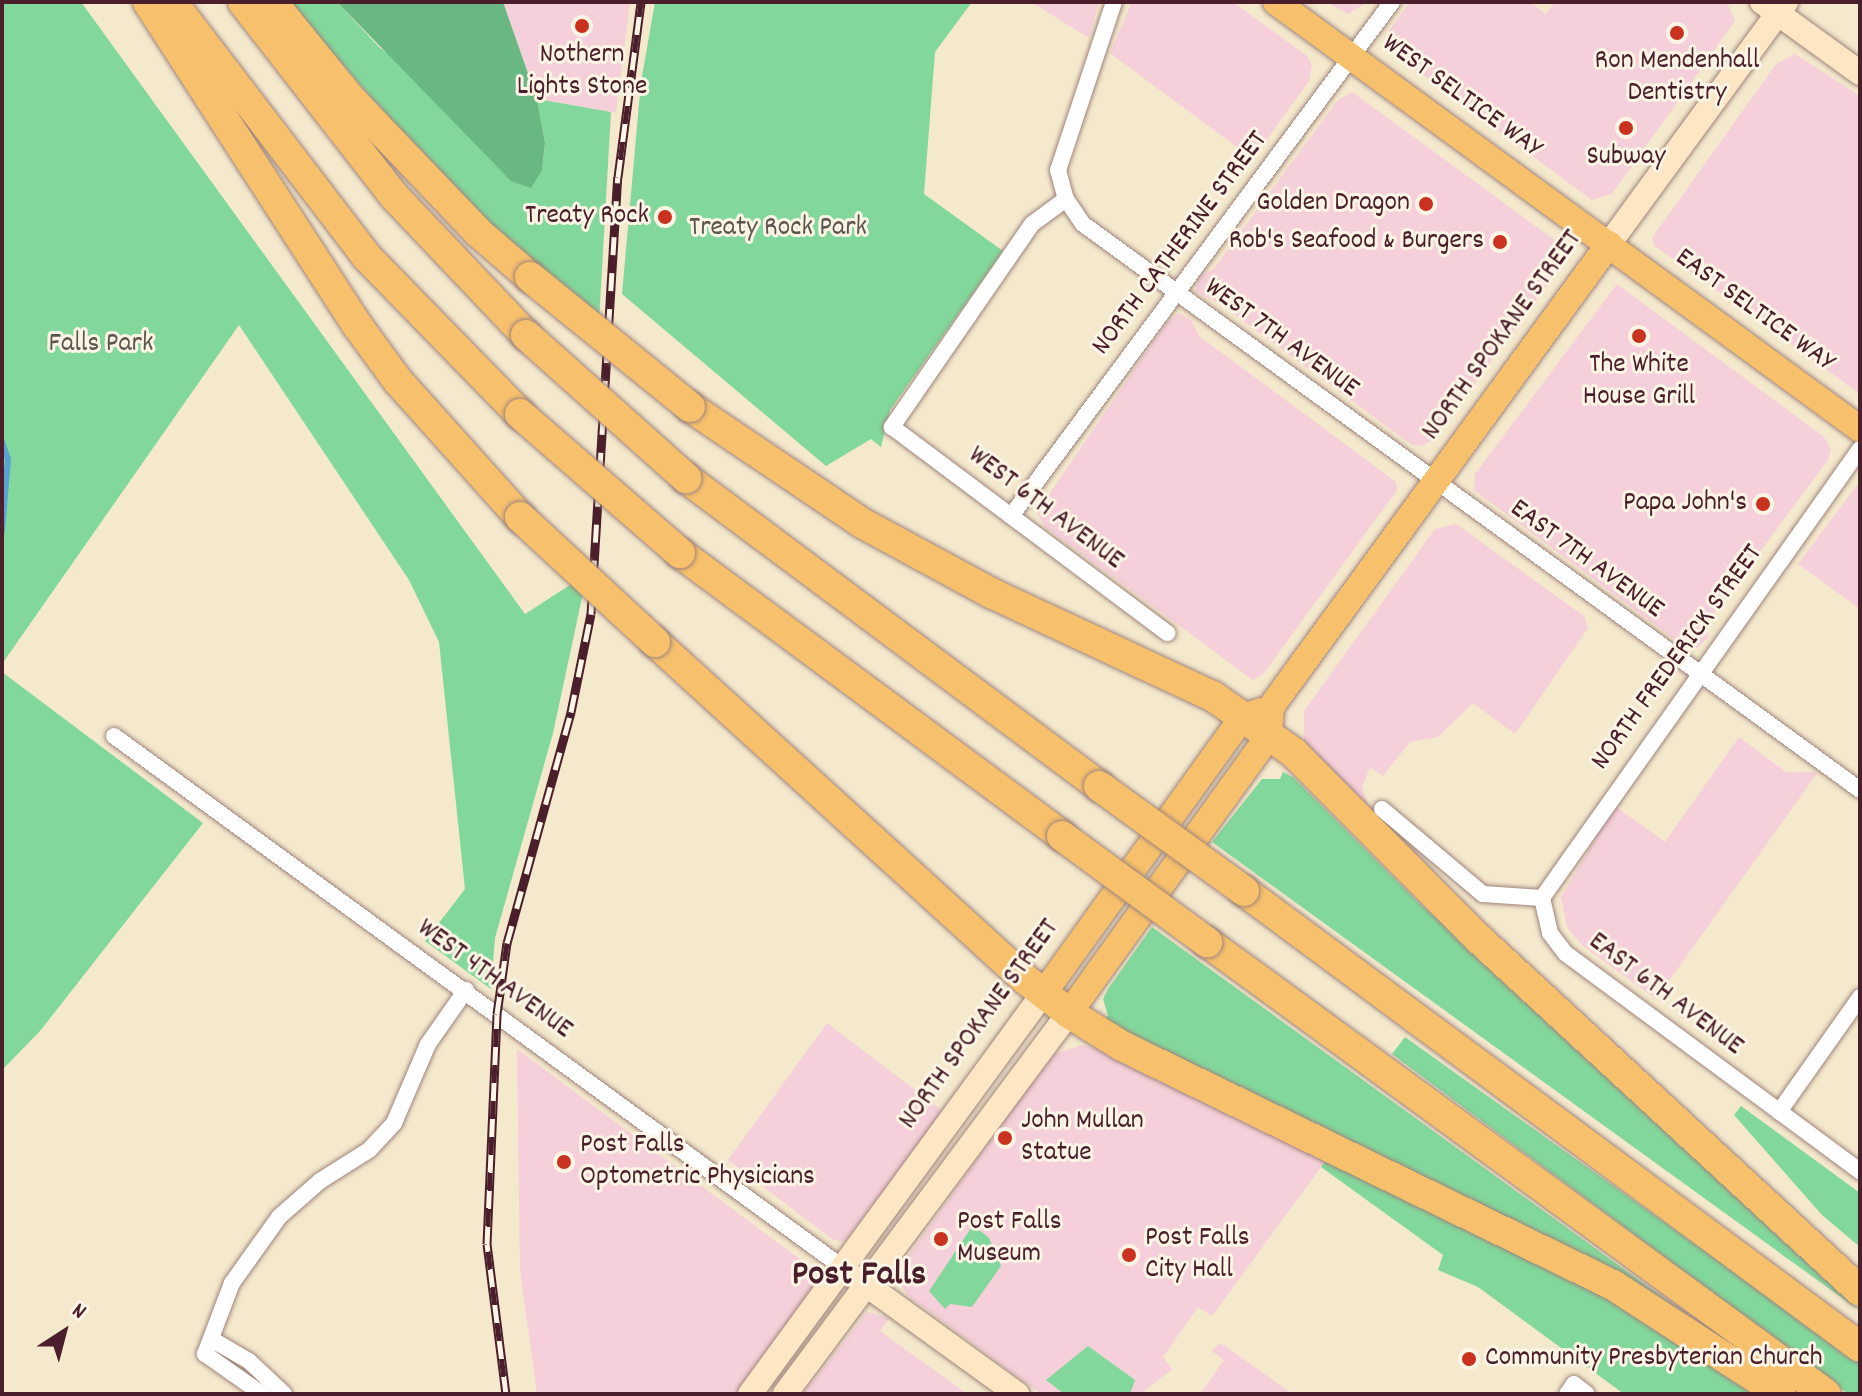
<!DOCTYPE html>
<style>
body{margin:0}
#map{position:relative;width:1862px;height:1396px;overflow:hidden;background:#f4e8cd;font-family:Dekko,sans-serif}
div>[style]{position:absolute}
.built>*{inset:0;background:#f5cfd9}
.green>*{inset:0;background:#82d89c}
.forest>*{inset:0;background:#69b884}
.stream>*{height:6px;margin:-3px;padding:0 3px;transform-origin:3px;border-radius:3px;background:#5ca3d2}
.roads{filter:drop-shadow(0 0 2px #9f847c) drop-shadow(0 0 2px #9f847c)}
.street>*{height:16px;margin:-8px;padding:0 8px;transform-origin:8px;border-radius:8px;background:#fff}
.secondary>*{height:24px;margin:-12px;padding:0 12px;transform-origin:12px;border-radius:12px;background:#fce6c4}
.primary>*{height:26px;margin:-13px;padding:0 13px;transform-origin:13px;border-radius:13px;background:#f7c06c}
.highway>*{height:30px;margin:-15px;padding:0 15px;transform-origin:15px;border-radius:15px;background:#f7c06c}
.rail>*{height:9px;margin-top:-4.5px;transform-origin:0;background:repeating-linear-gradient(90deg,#fcf5e5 0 18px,#4a1f2b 0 36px);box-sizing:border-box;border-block:2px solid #4a1f2b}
.bridges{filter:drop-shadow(0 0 2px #9f847c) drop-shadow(0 0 2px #9f847c)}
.highway-bridge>*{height:30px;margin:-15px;padding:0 15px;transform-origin:15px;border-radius:15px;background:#f7c06c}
.dots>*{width:22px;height:22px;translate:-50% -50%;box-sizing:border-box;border:4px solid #fcf5e5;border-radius:50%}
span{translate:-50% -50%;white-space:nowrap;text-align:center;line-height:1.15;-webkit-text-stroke:6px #fcf5e5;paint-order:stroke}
.poi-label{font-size:28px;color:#4a1f2b}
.right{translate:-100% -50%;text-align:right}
.left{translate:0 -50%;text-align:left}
.street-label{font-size:28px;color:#4a1f2b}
.park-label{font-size:28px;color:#5b564d}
.district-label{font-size:36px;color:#4a1f2b;font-weight:700}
.frame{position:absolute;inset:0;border:4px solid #4a1f2b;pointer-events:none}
.north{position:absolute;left:24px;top:1292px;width:80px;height:80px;-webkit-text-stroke:6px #fcf5e5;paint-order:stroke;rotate:36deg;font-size:22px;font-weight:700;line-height:32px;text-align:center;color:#4a1f2b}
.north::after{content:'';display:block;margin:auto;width:28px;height:36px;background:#4a1f2b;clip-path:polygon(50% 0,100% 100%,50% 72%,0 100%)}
</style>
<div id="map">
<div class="built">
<i style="clip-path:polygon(503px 2px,630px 2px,616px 113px,537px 99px)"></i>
<i style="clip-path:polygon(1031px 2px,1099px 2px,1089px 38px)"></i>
<i style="clip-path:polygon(1132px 2px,1233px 2px,1307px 56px,1312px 65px,1309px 81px,1253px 159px,1110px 53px)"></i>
<i style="clip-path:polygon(1326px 2px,1367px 2px,1348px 14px)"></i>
<i style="clip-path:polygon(1410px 2px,1530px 2px,1546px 14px,1555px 2px,1727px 2px,1735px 21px,1612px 194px,1592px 200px,1392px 52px,1388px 32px)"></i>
<i style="clip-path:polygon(1795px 54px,1860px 96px,1860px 394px,1655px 246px,1652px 238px,1776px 64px)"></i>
<i style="clip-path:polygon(1352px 92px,1571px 252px,1434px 439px,1422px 446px,1412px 445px,1219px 303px,1195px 292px,1199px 276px,1213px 270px,1337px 101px)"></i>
<i style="clip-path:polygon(1617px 284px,1824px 437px,1831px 449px,1828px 460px,1707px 623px,1708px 638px,1697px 648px,1686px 648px,1474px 490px,1475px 474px)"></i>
<i style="clip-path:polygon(1179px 313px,1191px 320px,1199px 336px,1396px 482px,1397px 490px,1264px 673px,1253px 680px,1045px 527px,1037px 512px,1166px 323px)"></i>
<i style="clip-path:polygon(1860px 481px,1860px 609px,1798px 564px)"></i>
<i style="clip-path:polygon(1456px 524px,1584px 616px,1588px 628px,1515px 734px,1473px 703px,1438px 737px,1410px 742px,1383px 776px,1370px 767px,1362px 787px,1370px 811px,1304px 746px,1304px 711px,1435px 529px)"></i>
<i style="clip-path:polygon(1739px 737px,1786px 772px,1818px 772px,1656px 999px,1582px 945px,1567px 927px,1561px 897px,1615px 806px,1665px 842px)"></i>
<i style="clip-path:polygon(827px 1023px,944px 1112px,844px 1242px,832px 1239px,728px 1160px)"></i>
<i style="clip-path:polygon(1082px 1045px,1103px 1049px,1326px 1160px,1212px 1316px,1198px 1307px,1163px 1357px,1172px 1369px,1141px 1394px,1041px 1394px,907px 1295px,895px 1275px,1050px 1056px)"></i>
<i style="clip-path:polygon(517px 1049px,816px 1271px,815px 1286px,737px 1394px,537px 1394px,520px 1269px)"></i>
<i style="clip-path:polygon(867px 1312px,889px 1318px,880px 1331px,967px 1394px,803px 1394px)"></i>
<i style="clip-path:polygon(1219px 1344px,1224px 1345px,1292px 1394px,1200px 1394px,1224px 1360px,1212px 1351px)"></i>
</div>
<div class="green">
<i style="clip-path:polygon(2px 2px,81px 2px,525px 614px,573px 583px,583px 593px,553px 733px,495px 938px,491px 989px,425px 941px,465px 889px,439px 642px,409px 580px,239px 325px,2px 664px)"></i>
<i style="clip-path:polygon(288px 2px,337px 2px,379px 47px,542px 170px,545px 143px,537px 99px,611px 112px,599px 322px,504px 238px,417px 150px)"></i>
<i style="clip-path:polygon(655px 2px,972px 2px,935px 52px,924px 194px,1003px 251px,890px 410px,881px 447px,871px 439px,826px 466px,622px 294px,641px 82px)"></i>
<i style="clip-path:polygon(2px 672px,203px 823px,40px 1031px,2px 1070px)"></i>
<i style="clip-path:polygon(1283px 772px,1293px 777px,1418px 902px,1565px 1033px,1860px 1311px,1212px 842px,1262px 779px,1280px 779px)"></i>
<i style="clip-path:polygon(1152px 927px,1694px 1320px,1101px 1021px,1108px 1016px,1103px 999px,1108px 989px)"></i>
<i style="clip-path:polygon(1405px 1037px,1860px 1362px,1860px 1394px,1848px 1394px,1392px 1054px)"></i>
<i style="clip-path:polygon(1741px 1106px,1860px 1193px,1860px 1247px,1822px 1215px,1734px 1115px)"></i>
<i style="clip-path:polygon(1326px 1160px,1630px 1305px,1764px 1394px,1624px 1394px,1478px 1287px,1438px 1270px,1443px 1255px,1321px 1167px)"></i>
<i style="clip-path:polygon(973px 1225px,989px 1238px,1001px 1266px,972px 1307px,950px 1304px,945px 1309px,929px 1291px)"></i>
<i style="clip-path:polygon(1088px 1346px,1135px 1380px,1130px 1394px,1064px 1394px,1046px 1380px)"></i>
</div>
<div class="forest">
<i style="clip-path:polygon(337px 2px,503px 2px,537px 99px,545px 143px,542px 170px,531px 188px,511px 181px)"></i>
</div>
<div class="stream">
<i style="left:2px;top:442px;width:18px;rotate:71deg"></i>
<i style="left:8px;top:459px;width:72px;rotate:94.8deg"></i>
</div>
<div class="roads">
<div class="street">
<i style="left:1114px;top:2px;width:177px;rotate:108.4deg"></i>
<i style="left:1058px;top:170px;width:30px;rotate:75deg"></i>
<i style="left:1066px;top:199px;width:30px;rotate:56deg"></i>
<i style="left:1083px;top:224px;width:961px;rotate:36.07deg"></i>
<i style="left:1066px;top:199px;width:42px;rotate:143.7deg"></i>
<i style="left:1032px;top:224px;width:247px;rotate:124.6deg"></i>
<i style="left:892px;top:427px;width:344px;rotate:36.8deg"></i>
<i style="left:1011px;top:516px;width:640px;rotate:-53.45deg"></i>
<i style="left:114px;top:736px;width:901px;rotate:36.11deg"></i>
<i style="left:1382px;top:809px;width:132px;rotate:40.1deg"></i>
<i style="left:1483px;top:894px;width:59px;rotate:3.9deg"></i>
<i style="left:1542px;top:898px;width:550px;rotate:-54.69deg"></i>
<i style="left:1542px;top:898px;width:36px;rotate:77deg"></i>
<i style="left:1550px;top:933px;width:25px;rotate:53deg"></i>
<i style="left:1565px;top:953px;width:367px;rotate:36.5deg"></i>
<i style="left:1779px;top:1112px;width:141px;rotate:-54.8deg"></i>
<i style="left:211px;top:1339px;width:44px;rotate:30.1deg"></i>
<i style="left:249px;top:1361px;width:48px;rotate:43.3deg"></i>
<i style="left:262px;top:1394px;width:70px;rotate:-144.9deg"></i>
<i style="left:205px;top:1354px;width:76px;rotate:-69.2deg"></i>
<i style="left:232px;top:1283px;width:81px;rotate:-54.5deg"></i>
<i style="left:279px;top:1217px;width:55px;rotate:-41.3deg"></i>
<i style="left:320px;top:1181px;width:58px;rotate:-32.3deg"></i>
<i style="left:369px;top:1150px;width:37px;rotate:-47deg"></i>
<i style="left:394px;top:1123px;width:86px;rotate:-66.7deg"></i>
<i style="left:428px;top:1044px;width:66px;rotate:-54.9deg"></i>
<i style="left:1567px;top:1394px;width:12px;rotate:-55deg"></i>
<i style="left:1574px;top:1384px;width:16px;rotate:38deg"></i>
</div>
<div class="secondary">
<i style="left:1762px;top:2px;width:121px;rotate:35.9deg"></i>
<i style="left:1609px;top:244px;width:300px;rotate:-53.8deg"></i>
<i style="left:857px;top:1278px;width:198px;rotate:35.9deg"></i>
<i style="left:750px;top:1394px;width:496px;rotate:-53.8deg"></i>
<i style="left:785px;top:1394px;width:475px;rotate:-53.3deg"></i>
</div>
<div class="primary">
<i style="left:1276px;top:2px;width:723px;rotate:36.17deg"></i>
<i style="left:1043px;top:994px;width:342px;rotate:-54.2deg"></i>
<i style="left:1243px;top:717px;width:19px;rotate:-18deg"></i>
<i style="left:1069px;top:1013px;width:342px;rotate:-54.2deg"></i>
<i style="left:1269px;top:736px;width:29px;rotate:-86deg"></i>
<i style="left:1271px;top:707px;width:573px;rotate:-53.87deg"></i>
</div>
<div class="highway">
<i style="left:148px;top:2px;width:385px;rotate:57.1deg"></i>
<i style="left:357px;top:325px;width:69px;rotate:53.8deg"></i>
<i style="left:398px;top:381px;width:183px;rotate:48.1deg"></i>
<i style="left:172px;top:2px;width:320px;rotate:52.6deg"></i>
<i style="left:366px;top:256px;width:221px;rotate:45.7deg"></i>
<i style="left:243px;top:2px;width:246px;rotate:52.1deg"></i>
<i style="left:394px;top:196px;width:192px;rotate:46.5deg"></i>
<i style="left:272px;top:2px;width:122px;rotate:51deg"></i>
<i style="left:349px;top:97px;width:188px;rotate:46.3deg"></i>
<i style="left:479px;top:233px;width:67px;rotate:40.8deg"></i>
<i style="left:690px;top:407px;width:207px;rotate:34deg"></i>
<i style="left:862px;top:523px;width:147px;rotate:28.5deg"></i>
<i style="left:991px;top:593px;width:246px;rotate:25deg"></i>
<i style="left:1214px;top:697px;width:98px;rotate:35deg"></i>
<i style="left:1294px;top:753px;width:264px;rotate:45.2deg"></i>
<i style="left:1480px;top:940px;width:517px;rotate:42.73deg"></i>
<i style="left:686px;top:478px;width:515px;rotate:36.71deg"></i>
<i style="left:680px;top:553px;width:475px;rotate:36.5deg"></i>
<i style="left:655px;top:642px;width:500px;rotate:42.33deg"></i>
<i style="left:1025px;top:979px;width:56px;rotate:37.7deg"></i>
<i style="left:1069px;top:1013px;width:62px;rotate:31.9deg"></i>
<i style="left:1122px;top:1046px;width:546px;rotate:25.96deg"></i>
<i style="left:1613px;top:1285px;width:200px;rotate:33deg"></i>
<i style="left:1244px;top:891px;width:766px;rotate:36.51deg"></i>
<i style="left:1207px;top:942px;width:766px;rotate:36.14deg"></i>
</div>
</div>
<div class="rail">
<i style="left:506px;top:1394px;width:151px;rotate:-97.2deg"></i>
<i style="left:487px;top:1244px;width:230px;rotate:-87.5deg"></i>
<i style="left:497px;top:1014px;width:72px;rotate:-82deg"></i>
<i style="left:507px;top:943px;width:240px;rotate:-74.5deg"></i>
<i style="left:571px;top:712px;width:100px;rotate:-78.5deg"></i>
<i style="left:591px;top:614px;width:438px;rotate:-86.5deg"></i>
<i style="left:618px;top:177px;width:177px;rotate:-82.5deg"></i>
</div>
<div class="bridges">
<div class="highway-bridge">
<i style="left:530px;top:277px;width:206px;rotate:39.1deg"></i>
<i style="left:526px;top:335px;width:215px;rotate:41.8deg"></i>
<i style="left:520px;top:414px;width:212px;rotate:41deg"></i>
<i style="left:520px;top:517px;width:184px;rotate:42.8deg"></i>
<i style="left:1099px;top:786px;width:179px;rotate:35.9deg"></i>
<i style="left:1062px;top:836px;width:180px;rotate:36.2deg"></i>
</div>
</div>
<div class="dots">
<i style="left:582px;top:26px;background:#c8321e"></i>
<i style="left:1677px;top:33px;background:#c8321e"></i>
<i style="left:1626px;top:128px;background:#c8321e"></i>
<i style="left:1426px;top:204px;background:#c8321e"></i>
<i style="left:665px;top:217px;background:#c8321e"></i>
<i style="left:1500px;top:242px;background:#c8321e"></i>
<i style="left:1639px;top:336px;background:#c8321e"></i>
<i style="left:1763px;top:504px;background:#c8321e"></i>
<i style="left:1005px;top:1138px;background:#c8321e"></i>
<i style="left:564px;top:1162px;background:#c8321e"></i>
<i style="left:941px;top:1239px;background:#c8321e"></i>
<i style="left:1129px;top:1255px;background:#c8321e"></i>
<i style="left:1469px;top:1359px;background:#c8321e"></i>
</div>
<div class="poi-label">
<span style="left:582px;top:72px">Nothern<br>Lights Stone</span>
<span style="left:1677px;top:78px">Ron Mendenhall<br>Dentistry</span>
<span style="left:1626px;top:158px">Subway</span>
<span class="right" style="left:1410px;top:204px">Golden Dragon</span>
<span class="right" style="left:649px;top:217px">Treaty Rock</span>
<span class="right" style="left:1484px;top:242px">Rob's Seafood &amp; Burgers</span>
<span style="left:1639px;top:382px">The White<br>House Grill</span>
<span class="right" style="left:1747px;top:504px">Papa John's</span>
<span class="left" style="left:1021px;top:1138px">John Mullan<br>Statue</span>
<span class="left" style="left:580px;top:1162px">Post Falls<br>Optometric Physicians</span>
<span class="left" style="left:957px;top:1239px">Post Falls<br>Museum</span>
<span class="left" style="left:1145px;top:1255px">Post Falls<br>City Hall</span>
<span class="left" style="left:1485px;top:1359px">Community Presbyterian Church</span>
</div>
<div class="street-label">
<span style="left:1461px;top:97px;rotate:36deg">WEST SELTICE WAY</span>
<span style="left:1181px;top:244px;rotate:-53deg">NORTH CATHERINE STREET</span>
<span style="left:1754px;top:311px;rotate:36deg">EAST SELTICE WAY</span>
<span style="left:1503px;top:336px;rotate:-54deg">NORTH SPOKANE STREET</span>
<span style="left:1281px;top:339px;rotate:36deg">WEST 7TH AVENUE</span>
<span style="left:1045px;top:509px;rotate:37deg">WEST 6TH AVENUE</span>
<span style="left:1586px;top:560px;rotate:36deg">EAST 7TH AVENUE</span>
<span style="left:1678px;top:658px;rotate:-54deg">NORTH FREDERICK STREET</span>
<span style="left:494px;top:980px;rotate:36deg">WEST 4TH AVENUE</span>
<span style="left:1665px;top:995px;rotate:37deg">EAST 6TH AVENUE</span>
<span style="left:980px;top:1025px;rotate:-54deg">NORTH SPOKANE STREET</span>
</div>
<div class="park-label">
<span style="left:778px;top:229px">Treaty Rock Park</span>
<span style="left:101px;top:345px">Falls Park</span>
</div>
<div class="district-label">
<span style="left:859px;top:1277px">Post Falls</span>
</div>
<div class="frame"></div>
<div class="north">N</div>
</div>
